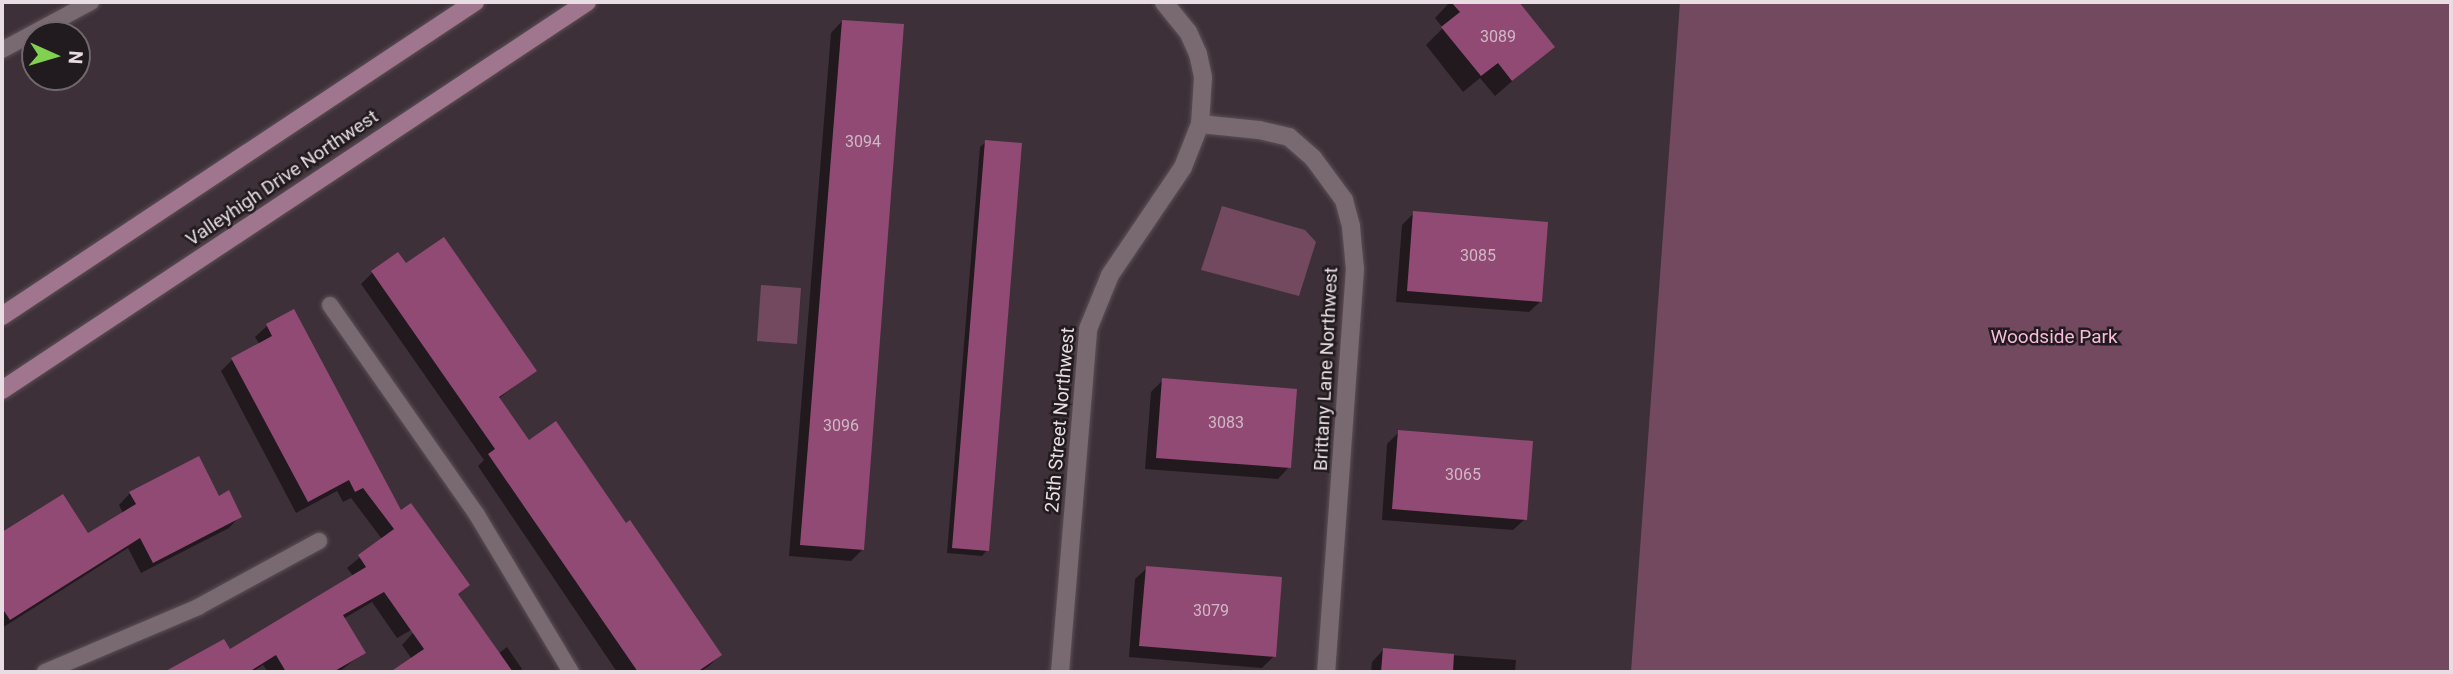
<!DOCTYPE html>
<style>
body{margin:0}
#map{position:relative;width:2453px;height:674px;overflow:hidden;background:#3e3038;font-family:Roboto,sans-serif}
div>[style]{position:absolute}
.green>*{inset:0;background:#734960}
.shadow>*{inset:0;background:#0007}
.building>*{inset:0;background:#904a74}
.roads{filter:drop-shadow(0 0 2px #5b4f56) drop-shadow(0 0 2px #5b4f56)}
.lane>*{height:16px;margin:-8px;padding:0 8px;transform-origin:8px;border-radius:8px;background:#796971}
.street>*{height:18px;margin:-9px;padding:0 9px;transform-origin:9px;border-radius:9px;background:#796971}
.secondary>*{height:18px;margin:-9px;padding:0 9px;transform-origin:9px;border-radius:9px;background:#a0758e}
span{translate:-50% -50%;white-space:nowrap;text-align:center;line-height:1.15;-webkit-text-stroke:5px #211a1e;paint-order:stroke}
.number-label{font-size:16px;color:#d1b8c6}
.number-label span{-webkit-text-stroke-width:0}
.street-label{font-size:19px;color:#e7dde2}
.park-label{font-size:19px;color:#f9bbdd}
.frame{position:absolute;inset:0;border:4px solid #e7dde2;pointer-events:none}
.north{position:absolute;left:21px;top:21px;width:70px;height:70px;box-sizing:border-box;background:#211a1e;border:2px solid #70686c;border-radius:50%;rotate:94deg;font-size:19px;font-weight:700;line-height:28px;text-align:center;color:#e7dde2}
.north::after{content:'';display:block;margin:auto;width:24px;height:32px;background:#82d04f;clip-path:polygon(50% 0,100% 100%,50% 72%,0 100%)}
</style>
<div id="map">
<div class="green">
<i style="clip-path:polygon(1680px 2px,2451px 2px,2451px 672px,1631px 672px)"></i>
<i style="clip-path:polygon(1222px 206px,1305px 230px,1316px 242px,1299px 296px,1201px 270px)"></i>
<i style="clip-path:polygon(761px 285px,801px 288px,797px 344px,757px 341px)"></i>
</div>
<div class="shadow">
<i style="clip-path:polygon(1450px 2px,1517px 2px,1553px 46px,1495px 96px,1480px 78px,1463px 92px,1426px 45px,1443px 28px,1435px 18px)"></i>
<i style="clip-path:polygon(842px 21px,863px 549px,851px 561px,789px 556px,831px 33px)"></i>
<i style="clip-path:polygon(986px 142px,987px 550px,982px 556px,947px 553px,980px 147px)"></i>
<i style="clip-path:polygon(1414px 213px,1541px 301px,1529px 312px,1396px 302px,1402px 225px)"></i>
<i style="clip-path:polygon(406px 266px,534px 371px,498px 399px,528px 442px,625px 525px,720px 655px,709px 666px,700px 672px,617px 672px,478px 466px,484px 460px,361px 284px,373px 272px)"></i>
<i style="clip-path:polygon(267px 326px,400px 513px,467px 585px,457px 595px,498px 654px,507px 647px,522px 669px,518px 672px,398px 672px,412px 659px,402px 645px,420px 625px,397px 638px,372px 602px,343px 619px,363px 653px,339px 672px,268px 672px,263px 665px,252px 672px,168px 672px,224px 642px,229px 651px,354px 577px,347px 568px,382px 539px,351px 498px,343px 502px,337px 491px,296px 513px,221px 371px,232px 360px,260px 345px,255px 337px)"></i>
<i style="clip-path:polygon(1163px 380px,1289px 467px,1278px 479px,1145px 469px,1151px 392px)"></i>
<i style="clip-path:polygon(1399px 432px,1525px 519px,1513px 530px,1382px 520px,1387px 444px)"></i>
<i style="clip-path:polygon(130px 493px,218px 498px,240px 516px,229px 528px,141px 573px,128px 548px,2px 628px,2px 535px,62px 496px,87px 536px,123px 513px,119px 505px)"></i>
<i style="clip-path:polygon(1147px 568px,1274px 656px,1262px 668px,1129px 657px,1135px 579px)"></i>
<i style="clip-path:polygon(1383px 650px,1516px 660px,1515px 672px,1371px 672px,1372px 662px)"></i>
</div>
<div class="building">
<i style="clip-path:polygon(1451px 2px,1519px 2px,1555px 47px,1512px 81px,1498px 63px,1481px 76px,1441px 27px,1460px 12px)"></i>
<i style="clip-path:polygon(842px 20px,904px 24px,864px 550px,800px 545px)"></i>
<i style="clip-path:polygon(985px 140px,1022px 143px,989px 551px,952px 548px)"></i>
<i style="clip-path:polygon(1413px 211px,1548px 222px,1542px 302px,1407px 291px)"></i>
<i style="clip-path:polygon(444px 237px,537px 371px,499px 397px,529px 440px,556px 421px,626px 523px,630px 520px,722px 655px,697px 672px,638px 672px,488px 454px,495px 449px,371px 271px,398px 252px,406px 263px)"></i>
<i style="clip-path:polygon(294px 309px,401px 510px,411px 503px,470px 585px,458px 594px,513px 672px,390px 672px,424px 649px,384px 592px,343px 615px,366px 653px,333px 672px,286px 672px,276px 655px,249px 672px,164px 672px,224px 639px,230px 649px,366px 567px,358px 555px,394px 529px,363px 488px,355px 492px,349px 480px,308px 502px,231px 358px,272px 336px,266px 324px)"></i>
<i style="clip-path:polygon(1162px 378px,1297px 389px,1291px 468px,1156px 458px)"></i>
<i style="clip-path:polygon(1398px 430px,1533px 441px,1527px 520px,1392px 509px)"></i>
<i style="clip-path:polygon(199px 456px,219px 496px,229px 490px,242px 517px,153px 563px,140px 538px,10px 620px,2px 608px,2px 532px,63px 494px,88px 533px,136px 504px,129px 492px)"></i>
<i style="clip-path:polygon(1146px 566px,1282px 577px,1276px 657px,1139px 646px)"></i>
<i style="clip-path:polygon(1383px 648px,1454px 654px,1453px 672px,1381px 672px)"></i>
</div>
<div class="roads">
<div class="lane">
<i style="left:2px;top:50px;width:101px;rotate:-28.3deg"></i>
<i style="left:330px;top:305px;width:256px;rotate:55deg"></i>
<i style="left:477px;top:515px;width:183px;rotate:59.1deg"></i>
<i style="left:45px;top:672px;width:166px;rotate:-23deg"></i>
<i style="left:198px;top:607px;width:138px;rotate:-28.6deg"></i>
</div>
<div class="street">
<i style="left:1200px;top:124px;width:59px;rotate:5.8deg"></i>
<i style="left:1259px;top:130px;width:31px;rotate:13deg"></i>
<i style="left:1289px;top:137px;width:32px;rotate:41deg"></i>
<i style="left:1313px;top:158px;width:52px;rotate:53.6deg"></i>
<i style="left:1344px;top:200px;width:28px;rotate:75deg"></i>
<i style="left:1351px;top:227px;width:42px;rotate:84.6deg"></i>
<i style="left:1355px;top:269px;width:404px;rotate:94.1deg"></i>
<i style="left:1060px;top:672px;width:344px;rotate:-85.3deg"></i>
<i style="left:1088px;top:329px;width:58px;rotate:-67.8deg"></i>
<i style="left:1110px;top:275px;width:130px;rotate:-55.9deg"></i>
<i style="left:1183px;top:167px;width:46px;rotate:-68.4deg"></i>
<i style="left:1200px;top:124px;width:47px;rotate:-86.3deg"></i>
<i style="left:1203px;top:77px;width:24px;rotate:-102deg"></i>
<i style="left:1198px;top:54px;width:24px;rotate:-114deg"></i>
<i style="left:1188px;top:32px;width:38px;rotate:-129deg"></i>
</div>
<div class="secondary">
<i style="left:2px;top:316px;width:568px;rotate:-33.58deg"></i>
<i style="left:2px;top:390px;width:702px;rotate:-33.55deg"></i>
</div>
</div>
<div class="number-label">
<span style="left:1498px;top:37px">3089</span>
<span style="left:863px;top:142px">3094</span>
<span style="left:1478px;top:256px">3085</span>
<span style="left:1226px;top:423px">3083</span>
<span style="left:841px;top:426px">3096</span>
<span style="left:1463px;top:475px">3065</span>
<span style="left:1211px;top:611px">3079</span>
</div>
<div class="street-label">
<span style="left:282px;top:178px;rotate:-34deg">Valleyhigh Drive Northwest</span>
<span style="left:1326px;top:369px;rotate:-87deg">Brittany Lane Northwest</span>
<span style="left:1060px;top:420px;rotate:-85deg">25th Street Northwest</span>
</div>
<div class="park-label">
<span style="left:2054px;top:337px">Woodside Park</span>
</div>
<div class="frame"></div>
<div class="north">N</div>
</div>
